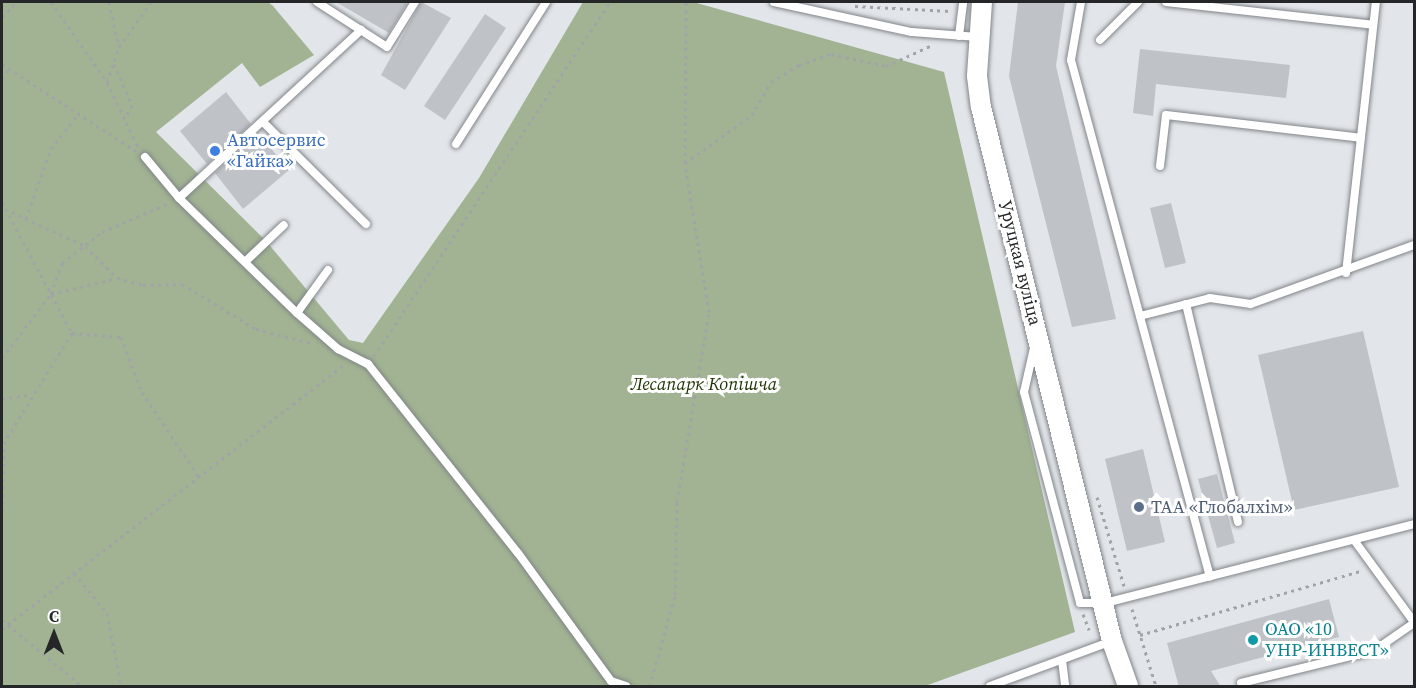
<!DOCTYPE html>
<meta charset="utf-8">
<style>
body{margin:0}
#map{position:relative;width:1416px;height:688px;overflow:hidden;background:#e2e6ea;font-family:"Source Serif 4",serif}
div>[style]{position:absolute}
.forest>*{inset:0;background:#a1b392}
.building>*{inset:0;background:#bfc2c7}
.path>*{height:3px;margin-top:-1.5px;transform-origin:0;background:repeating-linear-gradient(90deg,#a1a4a7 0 3px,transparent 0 7.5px)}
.roads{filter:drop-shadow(0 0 2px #818589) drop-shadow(0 0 2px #818589)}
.service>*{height:8px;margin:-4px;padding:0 4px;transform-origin:4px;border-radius:4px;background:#fff}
.tertiary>*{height:20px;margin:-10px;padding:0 10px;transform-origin:10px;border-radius:10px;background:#fff}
.dots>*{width:16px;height:16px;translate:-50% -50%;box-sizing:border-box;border:3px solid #fff;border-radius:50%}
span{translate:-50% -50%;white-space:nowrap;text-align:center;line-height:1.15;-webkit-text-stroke:6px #fff;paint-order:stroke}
.shop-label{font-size:18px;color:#366cbe}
.left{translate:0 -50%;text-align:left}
.street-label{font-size:18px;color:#242627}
.park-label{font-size:18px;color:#1e3400;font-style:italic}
.service-label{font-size:18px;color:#4e5e75}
.culture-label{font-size:18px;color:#0d838f}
.frame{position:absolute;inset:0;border:3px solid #242627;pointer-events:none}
.north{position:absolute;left:24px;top:604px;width:60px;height:60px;-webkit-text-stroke:4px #fff;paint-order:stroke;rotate:0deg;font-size:16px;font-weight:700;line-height:24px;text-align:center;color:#242627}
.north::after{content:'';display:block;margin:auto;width:21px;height:27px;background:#242627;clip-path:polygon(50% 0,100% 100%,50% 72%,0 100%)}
</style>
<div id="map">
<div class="forest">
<i style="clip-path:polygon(2px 2px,268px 2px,273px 6px,314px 55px,260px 87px,242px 63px,156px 132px,266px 241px,349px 340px,363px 343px,479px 178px,583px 2px,693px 2px,944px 72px,1075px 632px,925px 686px,2px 686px)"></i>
</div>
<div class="building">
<i style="clip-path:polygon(336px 2px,408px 2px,389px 33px)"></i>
<i style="clip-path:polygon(421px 2px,451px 18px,405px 90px,381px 75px)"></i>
<i style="clip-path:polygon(1018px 2px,1065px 2px,1056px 66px,1116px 319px,1072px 327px,1009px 76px)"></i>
<i style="clip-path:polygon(485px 14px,506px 28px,445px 120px,424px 106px)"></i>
<i style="clip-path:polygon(1140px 49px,1290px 65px,1286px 98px,1156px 84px,1153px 116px,1133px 113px)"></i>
<i style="clip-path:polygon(226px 92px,251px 124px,207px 164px,180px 131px)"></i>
<i style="clip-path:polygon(258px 133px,289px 170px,243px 209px,215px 173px)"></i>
<i style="clip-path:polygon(1171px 203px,1186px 263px,1165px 268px,1150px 208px)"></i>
<i style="clip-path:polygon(1363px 331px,1399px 487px,1294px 510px,1258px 355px)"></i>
<i style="clip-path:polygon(1143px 449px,1165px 542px,1127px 551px,1105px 459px)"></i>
<i style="clip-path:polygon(1217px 474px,1235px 543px,1217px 548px,1198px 479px)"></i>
<i style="clip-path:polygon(1329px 599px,1339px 637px,1211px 671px,1221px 687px,1179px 687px,1167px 643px)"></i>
</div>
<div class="path">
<i style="left:51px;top:2px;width:98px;rotate:55deg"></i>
<i style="left:107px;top:82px;width:74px;rotate:64.5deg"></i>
<i style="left:109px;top:2px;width:46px;rotate:77.5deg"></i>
<i style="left:855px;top:6px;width:95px;rotate:3deg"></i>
<i style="left:2px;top:17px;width:21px;rotate:-45deg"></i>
<i style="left:2px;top:64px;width:160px;rotate:33deg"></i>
<i style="left:114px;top:64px;width:45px;rotate:66.3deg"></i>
<i style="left:132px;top:105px;width:15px;rotate:118deg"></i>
<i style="left:2px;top:79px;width:12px;rotate:-55deg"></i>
<i style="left:107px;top:82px;width:37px;rotate:-71deg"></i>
<i style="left:119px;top:47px;width:55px;rotate:-54.6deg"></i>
<i style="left:685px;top:163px;width:161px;rotate:-89.6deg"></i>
<i style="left:2px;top:202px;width:149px;rotate:61.9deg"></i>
<i style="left:72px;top:333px;width:127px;rotate:121.8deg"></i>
<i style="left:5px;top:441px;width:77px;rotate:92.2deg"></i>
<i style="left:5px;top:209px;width:88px;rotate:24.8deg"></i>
<i style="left:85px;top:246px;width:45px;rotate:45deg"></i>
<i style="left:26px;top:219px;width:74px;rotate:-70.3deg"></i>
<i style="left:51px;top:149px;width:44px;rotate:-52.4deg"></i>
<i style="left:51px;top:294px;width:68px;rotate:-13.6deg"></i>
<i style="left:117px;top:278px;width:27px;rotate:15deg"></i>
<i style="left:143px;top:285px;width:39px;rotate:-1deg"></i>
<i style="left:182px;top:284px;width:87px;rotate:31.3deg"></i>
<i style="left:256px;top:329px;width:57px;rotate:14.3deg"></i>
<i style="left:72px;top:333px;width:49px;rotate:4.7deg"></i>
<i style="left:121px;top:337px;width:59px;rotate:69.1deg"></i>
<i style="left:142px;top:392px;width:105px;rotate:56.3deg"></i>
<i style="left:374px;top:356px;width:425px;rotate:-56.3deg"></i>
<i style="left:2px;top:358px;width:81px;rotate:-52.6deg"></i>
<i style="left:51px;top:294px;width:33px;rotate:-70deg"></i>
<i style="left:62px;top:263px;width:51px;rotate:-37.8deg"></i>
<i style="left:102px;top:232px;width:73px;rotate:-23.4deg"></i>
<i style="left:2px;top:399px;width:30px;rotate:-9deg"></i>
<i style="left:1097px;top:497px;width:93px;rotate:73.1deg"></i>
<i style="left:74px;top:573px;width:52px;rotate:50.5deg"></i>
<i style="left:107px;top:613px;width:74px;rotate:79.1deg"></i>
<i style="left:1132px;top:609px;width:81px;rotate:72.7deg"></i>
<i style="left:1083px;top:614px;width:17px;rotate:69deg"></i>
<i style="left:2px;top:620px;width:104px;rotate:39.5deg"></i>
<i style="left:2px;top:629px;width:433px;rotate:-37.7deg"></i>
<i style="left:1140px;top:635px;width:230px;rotate:-16.2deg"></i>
<i style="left:650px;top:686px;width:94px;rotate:-74.6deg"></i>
<i style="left:675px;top:595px;width:93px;rotate:-88.8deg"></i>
<i style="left:677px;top:502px;width:193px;rotate:-80.4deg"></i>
<i style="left:709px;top:312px;width:151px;rotate:-99.2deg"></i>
<i style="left:685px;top:163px;width:82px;rotate:-35.6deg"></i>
<i style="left:752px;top:115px;width:38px;rotate:-60deg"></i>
<i style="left:771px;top:82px;width:33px;rotate:-31deg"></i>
<i style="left:799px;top:65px;width:34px;rotate:-19deg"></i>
<i style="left:831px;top:54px;width:56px;rotate:12.3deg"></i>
<i style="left:886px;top:66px;width:51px;rotate:-24.5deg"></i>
</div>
<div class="roads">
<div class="service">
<i style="left:317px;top:2px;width:83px;rotate:32.7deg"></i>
<i style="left:387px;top:47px;width:53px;rotate:-58.1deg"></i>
<i style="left:774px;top:2px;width:141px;rotate:12.3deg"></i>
<i style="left:912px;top:32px;width:66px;rotate:4.3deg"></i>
<i style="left:1081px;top:2px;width:59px;rotate:99.8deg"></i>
<i style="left:1071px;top:60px;width:535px;rotate:74.95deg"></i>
<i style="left:1166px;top:2px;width:208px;rotate:6.3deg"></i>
<i style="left:959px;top:36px;width:34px;rotate:-83deg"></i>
<i style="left:1100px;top:40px;width:54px;rotate:-45deg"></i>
<i style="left:263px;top:122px;width:145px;rotate:44.7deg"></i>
<i style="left:456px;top:144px;width:168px;rotate:-57.6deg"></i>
<i style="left:145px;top:157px;width:53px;rotate:50.3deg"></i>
<i style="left:179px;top:198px;width:165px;rotate:44.3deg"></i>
<i style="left:297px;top:313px;width:55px;rotate:41.3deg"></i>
<i style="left:338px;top:349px;width:34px;rotate:27deg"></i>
<i style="left:368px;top:364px;width:241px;rotate:51.6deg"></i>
<i style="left:518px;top:553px;width:158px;rotate:54deg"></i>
<i style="left:611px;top:681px;width:16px;rotate:18deg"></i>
<i style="left:1160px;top:166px;width:51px;rotate:-83.3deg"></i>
<i style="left:1166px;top:115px;width:196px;rotate:6.7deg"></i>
<i style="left:179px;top:198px;width:248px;rotate:-42.7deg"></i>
<i style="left:246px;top:261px;width:52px;rotate:-43.5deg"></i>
<i style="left:1346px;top:273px;width:273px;rotate:-83.7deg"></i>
<i style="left:1186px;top:304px;width:224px;rotate:76.6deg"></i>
<i style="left:297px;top:313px;width:53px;rotate:-54.2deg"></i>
<i style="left:1140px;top:316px;width:72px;rotate:-14.4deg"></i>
<i style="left:1210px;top:298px;width:41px;rotate:8.3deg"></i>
<i style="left:1251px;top:304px;width:173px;rotate:-19.9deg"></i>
<i style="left:1034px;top:348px;width:45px;rotate:102.8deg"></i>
<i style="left:1024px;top:392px;width:218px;rotate:75.1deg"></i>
<i style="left:1080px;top:603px;width:25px"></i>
<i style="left:1105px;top:603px;width:319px;rotate:-14.3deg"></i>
<i style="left:1354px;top:540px;width:102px;rotate:53.8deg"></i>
<i style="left:1062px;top:660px;width:26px;rotate:83deg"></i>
<i style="left:1241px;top:683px;width:138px;rotate:-13.8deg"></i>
<i style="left:1375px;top:650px;width:47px;rotate:-34.7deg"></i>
<i style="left:990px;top:686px;width:130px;rotate:-20.2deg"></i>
</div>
<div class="tertiary">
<i style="left:982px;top:2px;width:74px;rotate:93.9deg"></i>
<i style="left:977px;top:76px;width:31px;rotate:83deg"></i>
<i style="left:981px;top:107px;width:550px;rotate:76.22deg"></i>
<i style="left:1112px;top:641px;width:48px;rotate:70.4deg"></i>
</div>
</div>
<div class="dots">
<i style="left:215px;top:151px;background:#3f7fe0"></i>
<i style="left:1139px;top:507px;background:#5c6f8a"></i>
<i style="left:1253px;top:640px;background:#0f9aa8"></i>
</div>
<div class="shop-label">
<span class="left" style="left:227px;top:151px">Автосервис<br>«Гайка»</span>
</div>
<div class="street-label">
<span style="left:1020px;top:263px;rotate:76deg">Уруцкая вуліца</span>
</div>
<div class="park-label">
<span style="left:704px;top:384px">Лесапарк Копішча</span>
</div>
<div class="service-label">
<span class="left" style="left:1151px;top:507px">ТАА «Глобалхім»</span>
</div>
<div class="culture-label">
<span class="left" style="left:1265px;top:640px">ОАО «10<br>УНР-ИНВЕСТ»</span>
</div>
<div class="frame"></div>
<div class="north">С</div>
</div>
